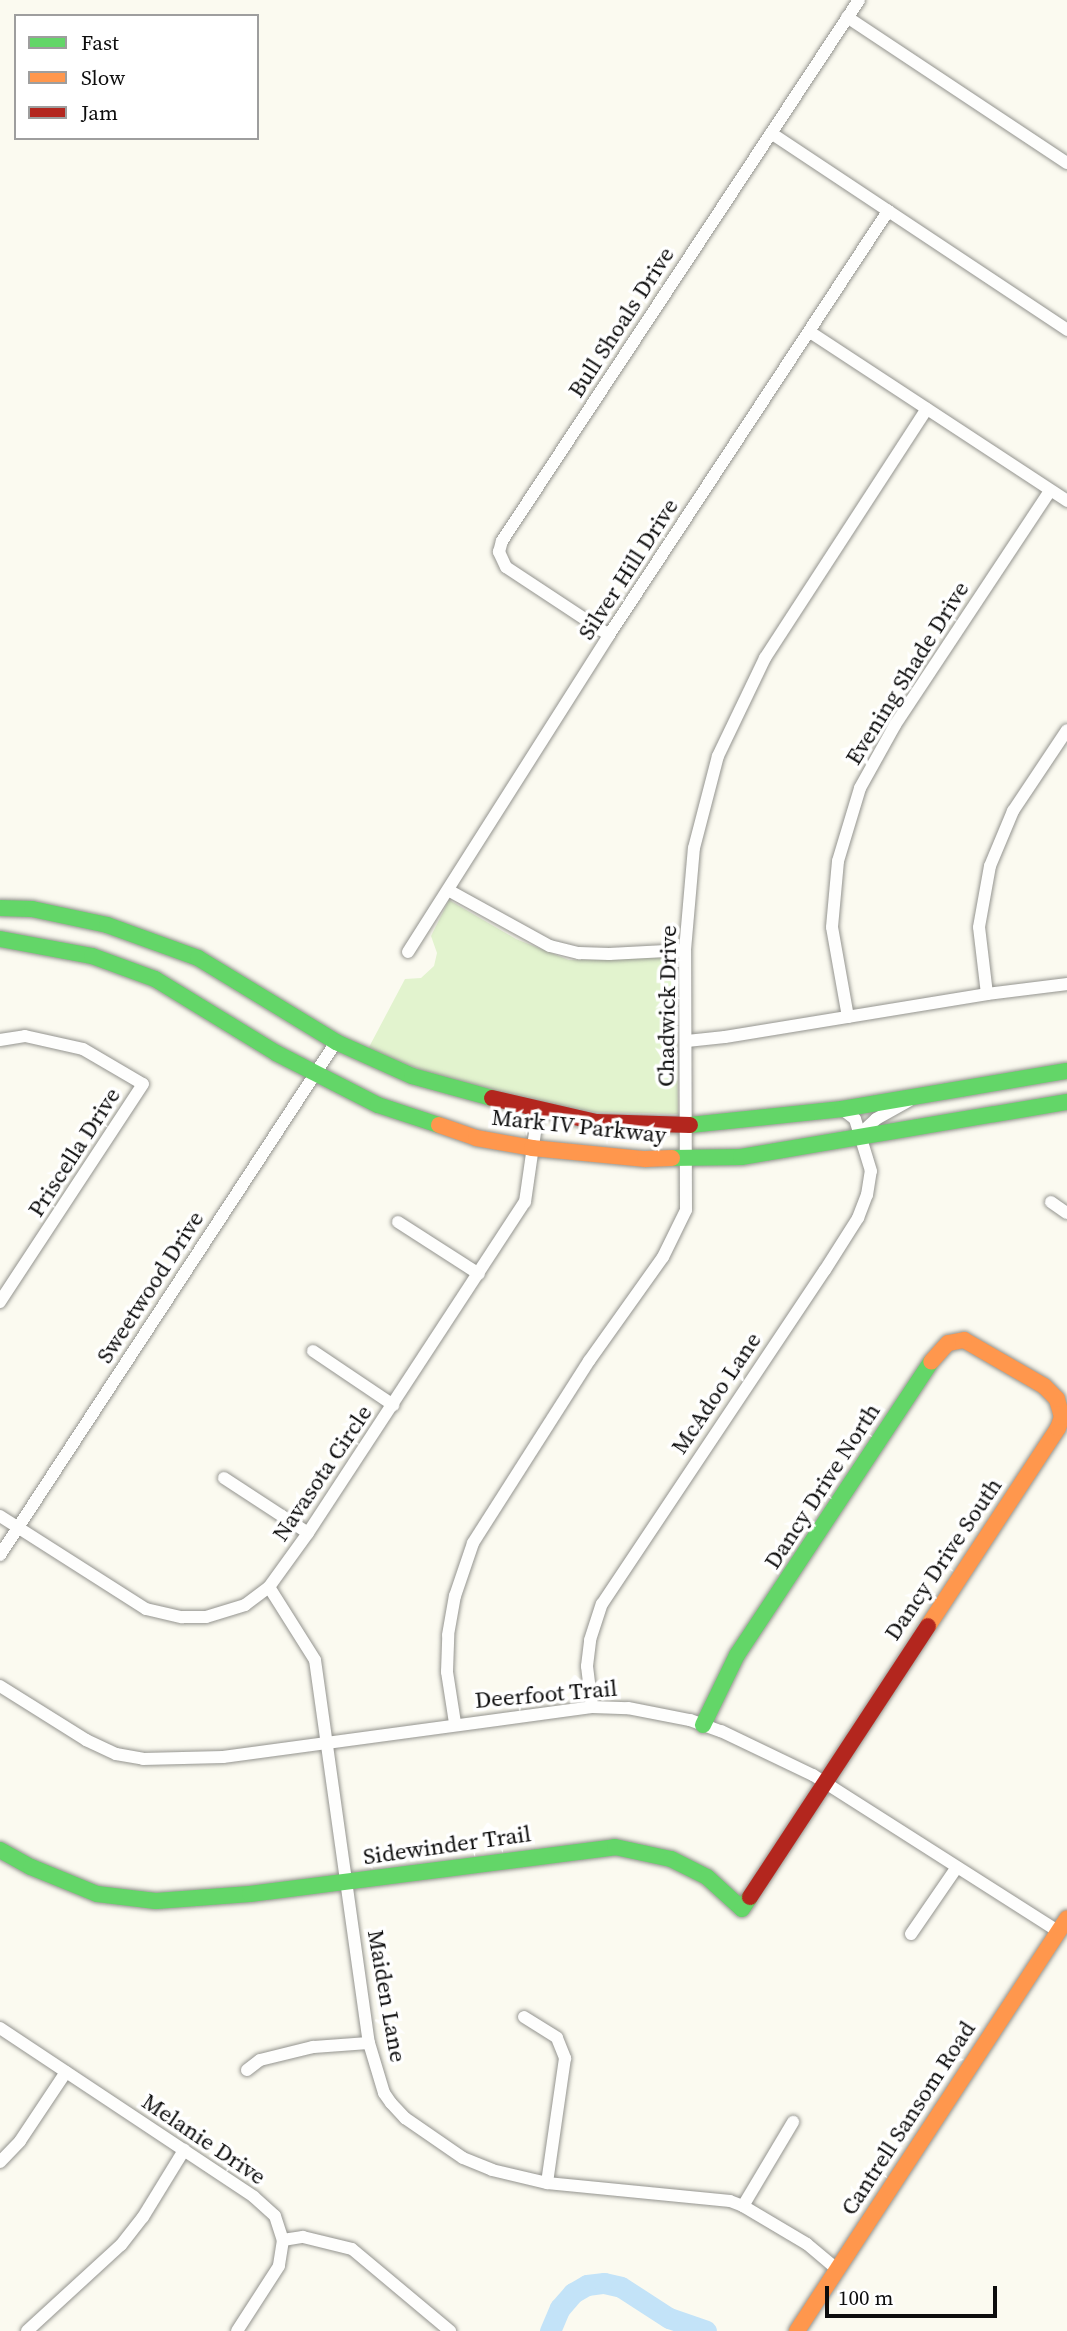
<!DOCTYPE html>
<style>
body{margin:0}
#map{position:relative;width:1067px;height:2331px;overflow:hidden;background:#fbfaf0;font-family:"Source Serif 4",serif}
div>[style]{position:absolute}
.green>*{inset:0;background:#e2f3ce}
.river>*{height:21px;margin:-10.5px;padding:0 10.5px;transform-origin:10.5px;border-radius:10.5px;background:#c3e3f8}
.roads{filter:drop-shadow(0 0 2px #94948f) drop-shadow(0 0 2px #94948f)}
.street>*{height:12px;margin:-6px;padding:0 6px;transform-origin:6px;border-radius:6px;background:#fefefd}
.fast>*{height:16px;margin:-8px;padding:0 8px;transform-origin:8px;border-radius:8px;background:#63d668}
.slow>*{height:16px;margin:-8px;padding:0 8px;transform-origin:8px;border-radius:8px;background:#ff974d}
.jam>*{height:16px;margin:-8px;padding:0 8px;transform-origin:8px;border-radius:8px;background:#b3261e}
span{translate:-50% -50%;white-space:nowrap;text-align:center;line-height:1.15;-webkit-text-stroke:7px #fff;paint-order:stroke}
.street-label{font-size:23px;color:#0d0d0d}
.legend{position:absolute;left:14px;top:14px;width:245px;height:126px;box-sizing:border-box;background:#fff;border:2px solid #9e9e9e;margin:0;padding:9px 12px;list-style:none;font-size:21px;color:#0d0d0d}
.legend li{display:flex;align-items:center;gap:14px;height:35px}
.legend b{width:35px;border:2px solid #9e9e9e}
.scale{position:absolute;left:825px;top:2286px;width:172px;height:32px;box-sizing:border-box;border:4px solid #0d0d0d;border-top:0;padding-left:9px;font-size:21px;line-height:24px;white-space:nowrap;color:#0d0d0d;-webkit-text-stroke:5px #fff;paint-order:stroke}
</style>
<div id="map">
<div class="green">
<i style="clip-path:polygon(449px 900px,516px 939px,569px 960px,676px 957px,678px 1114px,594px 1112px,517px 1099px,433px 1075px,368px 1049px,405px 979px,421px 978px,434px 966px,437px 953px,431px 936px)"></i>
</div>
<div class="river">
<i style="left:550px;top:2331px;width:25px;rotate:-67deg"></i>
<i style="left:560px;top:2308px;width:20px;rotate:-49deg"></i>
<i style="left:573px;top:2293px;width:16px;rotate:-30deg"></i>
<i style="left:587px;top:2285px;width:17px;rotate:-7deg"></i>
<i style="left:604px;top:2283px;width:17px;rotate:13deg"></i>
<i style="left:621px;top:2287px;width:57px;rotate:32.9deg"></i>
<i style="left:669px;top:2318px;width:39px;rotate:19deg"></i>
</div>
<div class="roads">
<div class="street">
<i style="left:847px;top:17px;width:264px;rotate:33.6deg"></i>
<i style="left:771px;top:133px;width:356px;rotate:33.6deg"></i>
<i style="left:810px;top:332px;width:308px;rotate:33.3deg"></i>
<i style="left:609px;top:635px;width:123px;rotate:-146.6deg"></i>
<i style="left:506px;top:567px;width:17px;rotate:-115deg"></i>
<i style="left:499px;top:552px;width:11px;rotate:-75deg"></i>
<i style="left:502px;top:541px;width:648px;rotate:-56.58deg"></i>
<i style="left:448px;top:890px;width:116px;rotate:28.8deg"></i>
<i style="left:550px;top:946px;width:30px;rotate:14deg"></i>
<i style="left:579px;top:953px;width:30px;rotate:2deg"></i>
<i style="left:609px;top:954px;width:76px;rotate:-3deg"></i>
<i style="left:408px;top:952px;width:375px;rotate:-57.6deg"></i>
<i style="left:609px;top:635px;width:508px;rotate:-56.65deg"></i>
<i style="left:987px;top:994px;width:67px;rotate:-96.8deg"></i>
<i style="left:979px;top:927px;width:62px;rotate:-79.8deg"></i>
<i style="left:990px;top:866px;width:60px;rotate:-67.3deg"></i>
<i style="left:1013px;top:811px;width:97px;rotate:-56.3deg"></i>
<i style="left:848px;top:1017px;width:91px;rotate:-100.1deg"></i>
<i style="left:832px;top:927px;width:66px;rotate:-84.8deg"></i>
<i style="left:838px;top:861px;width:76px;rotate:-73.2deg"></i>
<i style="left:860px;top:788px;width:72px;rotate:-60.9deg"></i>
<i style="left:895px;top:725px;width:281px;rotate:-56.5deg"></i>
<i style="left:0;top:1040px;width:25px;rotate:-9deg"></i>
<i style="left:25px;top:1036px;width:59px;rotate:12.6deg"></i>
<i style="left:83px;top:1049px;width:69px;rotate:30.3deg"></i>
<i style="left:143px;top:1084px;width:261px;rotate:123.3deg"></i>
<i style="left:687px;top:1041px;width:38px;rotate:-6deg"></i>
<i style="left:725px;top:1037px;width:266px;rotate:-9.3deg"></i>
<i style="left:987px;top:994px;width:81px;rotate:-7.1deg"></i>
<i style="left:858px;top:1136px;width:25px;rotate:-43deg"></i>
<i style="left:876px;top:1119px;width:38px;rotate:-29deg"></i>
<i style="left:1051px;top:1202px;width:19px;rotate:35deg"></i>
<i style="left:398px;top:1222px;width:96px;rotate:32.7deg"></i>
<i style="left:313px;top:1351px;width:97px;rotate:34deg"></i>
<i style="left:224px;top:1478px;width:100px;rotate:33.2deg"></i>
<i style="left:0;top:1516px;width:173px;rotate:32.5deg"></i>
<i style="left:146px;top:1609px;width:37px;rotate:13deg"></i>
<i style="left:182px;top:1617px;width:24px"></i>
<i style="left:206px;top:1617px;width:41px;rotate:-17.1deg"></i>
<i style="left:245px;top:1605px;width:30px;rotate:-37deg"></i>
<i style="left:269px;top:1587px;width:67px;rotate:-54.2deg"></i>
<i style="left:308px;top:1533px;width:396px;rotate:-56.8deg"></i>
<i style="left:525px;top:1202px;width:91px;rotate:-81.8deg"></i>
<i style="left:0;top:1555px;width:613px;rotate:-56.78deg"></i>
<i style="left:269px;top:1587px;width:86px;rotate:57.8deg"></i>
<i style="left:315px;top:1660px;width:387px;rotate:82deg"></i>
<i style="left:369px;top:2043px;width:52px;rotate:73.3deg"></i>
<i style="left:384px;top:2093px;width:12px;rotate:55deg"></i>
<i style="left:391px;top:2103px;width:21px;rotate:47deg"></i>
<i style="left:405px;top:2118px;width:70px;rotate:34.6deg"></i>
<i style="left:463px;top:2158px;width:31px;rotate:22deg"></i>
<i style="left:492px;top:2170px;width:57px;rotate:13.3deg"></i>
<i style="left:547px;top:2183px;width:184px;rotate:5.6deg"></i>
<i style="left:730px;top:2201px;width:14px;rotate:21deg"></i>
<i style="left:743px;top:2206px;width:74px;rotate:30.7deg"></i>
<i style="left:807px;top:2244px;width:39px;rotate:40deg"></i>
<i style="left:0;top:1686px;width:102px;rotate:32.1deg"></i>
<i style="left:86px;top:1740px;width:33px;rotate:25deg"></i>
<i style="left:116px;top:1754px;width:27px;rotate:10deg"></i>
<i style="left:143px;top:1759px;width:80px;rotate:-1.4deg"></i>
<i style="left:223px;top:1757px;width:372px;rotate:-7.7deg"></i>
<i style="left:592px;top:1707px;width:36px;rotate:2deg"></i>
<i style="left:628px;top:1708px;width:63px;rotate:11deg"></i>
<i style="left:690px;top:1720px;width:33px;rotate:20deg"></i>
<i style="left:721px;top:1731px;width:102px;rotate:25.6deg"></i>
<i style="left:813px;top:1775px;width:290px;rotate:32.5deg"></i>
<i style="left:592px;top:1707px;width:41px;rotate:-97deg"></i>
<i style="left:587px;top:1666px;width:26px;rotate:-83deg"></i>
<i style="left:590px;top:1640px;width:38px;rotate:-72deg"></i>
<i style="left:602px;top:1604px;width:402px;rotate:-56.3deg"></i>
<i style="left:825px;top:1270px;width:62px;rotate:-57.6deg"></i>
<i style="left:858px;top:1218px;width:25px;rotate:-69deg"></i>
<i style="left:867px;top:1195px;width:24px;rotate:-81deg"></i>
<i style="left:871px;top:1171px;width:54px;rotate:-107.1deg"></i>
<i style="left:855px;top:1119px;width:16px;rotate:-142deg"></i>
<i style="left:455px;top:1723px;width:52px;rotate:-98.9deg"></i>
<i style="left:447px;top:1672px;width:37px;rotate:-88deg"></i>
<i style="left:448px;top:1635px;width:40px;rotate:-80deg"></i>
<i style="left:455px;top:1596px;width:56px;rotate:-71.2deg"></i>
<i style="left:473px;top:1543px;width:216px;rotate:-57.5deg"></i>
<i style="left:589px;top:1361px;width:128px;rotate:-54.6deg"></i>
<i style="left:663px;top:1257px;width:52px;rotate:-63.9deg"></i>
<i style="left:686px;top:1210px;width:260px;rotate:-90.2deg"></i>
<i style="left:685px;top:950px;width:102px;rotate:-85deg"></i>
<i style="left:694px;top:848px;width:95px;rotate:-75.4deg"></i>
<i style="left:718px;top:756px;width:109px;rotate:-64.4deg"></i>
<i style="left:765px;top:658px;width:297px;rotate:-57deg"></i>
<i style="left:911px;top:1934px;width:81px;rotate:-55.5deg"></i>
<i style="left:524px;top:2017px;width:39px;rotate:32deg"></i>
<i style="left:557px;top:2038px;width:22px;rotate:68deg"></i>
<i style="left:565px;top:2058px;width:126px;rotate:98.2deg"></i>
<i style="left:0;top:2028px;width:305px;rotate:33.6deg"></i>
<i style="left:254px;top:2197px;width:28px;rotate:42deg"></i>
<i style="left:275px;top:2216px;width:25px;rotate:72deg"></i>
<i style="left:283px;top:2240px;width:26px;rotate:99deg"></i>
<i style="left:279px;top:2266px;width:77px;rotate:122.9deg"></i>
<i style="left:247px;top:2070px;width:16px;rotate:-38deg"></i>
<i style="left:260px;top:2060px;width:55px;rotate:-13.8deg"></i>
<i style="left:313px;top:2047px;width:56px;rotate:-4.1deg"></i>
<i style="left:0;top:2162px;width:29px;rotate:-46deg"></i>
<i style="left:20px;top:2141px;width:83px;rotate:-56.3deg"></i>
<i style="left:743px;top:2206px;width:98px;rotate:-59.2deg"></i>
<i style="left:283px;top:2240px;width:20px;rotate:-9deg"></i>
<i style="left:303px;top:2237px;width:50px;rotate:13.8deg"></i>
<i style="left:352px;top:2249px;width:128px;rotate:39.9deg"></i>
<i style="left:27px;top:2331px;width:127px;rotate:-42.5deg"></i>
<i style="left:121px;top:2245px;width:36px;rotate:-52deg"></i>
<i style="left:143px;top:2217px;width:79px;rotate:-58.5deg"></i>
</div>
<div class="fast">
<i style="left:0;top:908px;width:32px;rotate:2deg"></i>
<i style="left:32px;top:909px;width:77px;rotate:12deg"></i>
<i style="left:107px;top:925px;width:97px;rotate:19.9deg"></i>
<i style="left:198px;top:958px;width:162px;rotate:31.3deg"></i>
<i style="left:336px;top:1042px;width:83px;rotate:24.1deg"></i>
<i style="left:412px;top:1076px;width:83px;rotate:15.4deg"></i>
<i style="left:0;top:939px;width:94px;rotate:10.5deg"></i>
<i style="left:92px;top:956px;width:67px;rotate:20.1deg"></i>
<i style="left:155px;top:979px;width:142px;rotate:31.4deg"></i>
<i style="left:276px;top:1053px;width:114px;rotate:27deg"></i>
<i style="left:378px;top:1105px;width:64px;rotate:18.2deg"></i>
<i style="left:690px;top:1125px;width:153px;rotate:-6deg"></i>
<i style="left:842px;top:1109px;width:228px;rotate:-9.6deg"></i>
<i style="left:672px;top:1158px;width:69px;rotate:-0.8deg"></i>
<i style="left:741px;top:1157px;width:331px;rotate:-9.6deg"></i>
<i style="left:703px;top:1725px;width:78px;rotate:-64.1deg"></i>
<i style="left:737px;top:1655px;width:351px;rotate:-56.5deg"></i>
<i style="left:0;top:1850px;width:35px;rotate:29deg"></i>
<i style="left:31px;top:1867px;width:71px;rotate:22.2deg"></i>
<i style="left:97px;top:1894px;width:59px;rotate:6.8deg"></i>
<i style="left:156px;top:1901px;width:94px;rotate:-4.3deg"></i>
<i style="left:250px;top:1894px;width:368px;rotate:-7.3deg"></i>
<i style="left:615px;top:1847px;width:57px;rotate:12.1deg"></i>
<i style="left:671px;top:1859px;width:40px;rotate:26.6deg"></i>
<i style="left:707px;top:1877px;width:47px;rotate:42.4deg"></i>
<i style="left:742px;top:1909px;width:14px;rotate:-56deg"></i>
</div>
<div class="slow">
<i style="left:439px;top:1125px;width:39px;rotate:19deg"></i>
<i style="left:476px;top:1138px;width:57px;rotate:10.1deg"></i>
<i style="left:532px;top:1148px;width:114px;rotate:5.6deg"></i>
<i style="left:645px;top:1159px;width:27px;rotate:-2deg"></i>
<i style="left:928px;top:1626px;width:237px;rotate:-56.7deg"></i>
<i style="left:1058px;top:1428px;width:12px;rotate:-70deg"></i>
<i style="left:1062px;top:1417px;width:19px;rotate:-106deg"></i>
<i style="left:1057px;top:1399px;width:18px;rotate:-135deg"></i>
<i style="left:1044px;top:1386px;width:92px;rotate:-150.1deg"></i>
<i style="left:964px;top:1340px;width:16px;rotate:169deg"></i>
<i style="left:948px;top:1343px;width:25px;rotate:132deg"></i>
<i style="left:797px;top:2331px;width:493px;rotate:-56.8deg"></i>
</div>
<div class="jam">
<i style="left:492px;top:1098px;width:107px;rotate:13deg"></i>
<i style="left:596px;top:1122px;width:94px;rotate:1.8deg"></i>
<i style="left:750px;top:1897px;width:324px;rotate:-56.7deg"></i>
</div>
</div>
<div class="street-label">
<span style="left:621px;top:322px;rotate:-57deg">Bull Shoals Drive</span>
<span style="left:628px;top:569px;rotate:-57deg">Silver Hill Drive</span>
<span style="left:907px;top:673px;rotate:-58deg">Evening Shade Drive</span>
<span style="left:667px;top:1006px;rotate:-89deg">Chadwick Drive</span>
<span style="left:579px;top:1126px;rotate:6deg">Mark IV Parkway</span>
<span style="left:74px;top:1152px;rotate:-57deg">Priscella Drive</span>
<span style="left:150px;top:1287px;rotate:-57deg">Sweetwood Drive</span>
<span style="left:716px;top:1393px;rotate:-56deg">McAdoo Lane</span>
<span style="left:322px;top:1473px;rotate:-56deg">Navasota Circle</span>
<span style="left:822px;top:1486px;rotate:-57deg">Dancy Drive North</span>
<span style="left:943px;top:1559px;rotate:-56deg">Dancy Drive South</span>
<span style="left:546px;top:1694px;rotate:-5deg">Deerfoot Trail</span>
<span style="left:447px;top:1845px;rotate:-8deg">Sidewinder Trail</span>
<span style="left:387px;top:1996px;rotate:80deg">Maiden Lane</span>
<span style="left:908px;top:2118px;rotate:-57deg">Cantrell Sansom Road</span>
<span style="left:204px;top:2139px;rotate:34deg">Melanie Drive</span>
</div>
<ul class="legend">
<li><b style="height:9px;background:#63d668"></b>Fast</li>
<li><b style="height:9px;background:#ff974d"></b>Slow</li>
<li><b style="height:9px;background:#b3261e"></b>Jam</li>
</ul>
<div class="scale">100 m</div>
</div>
